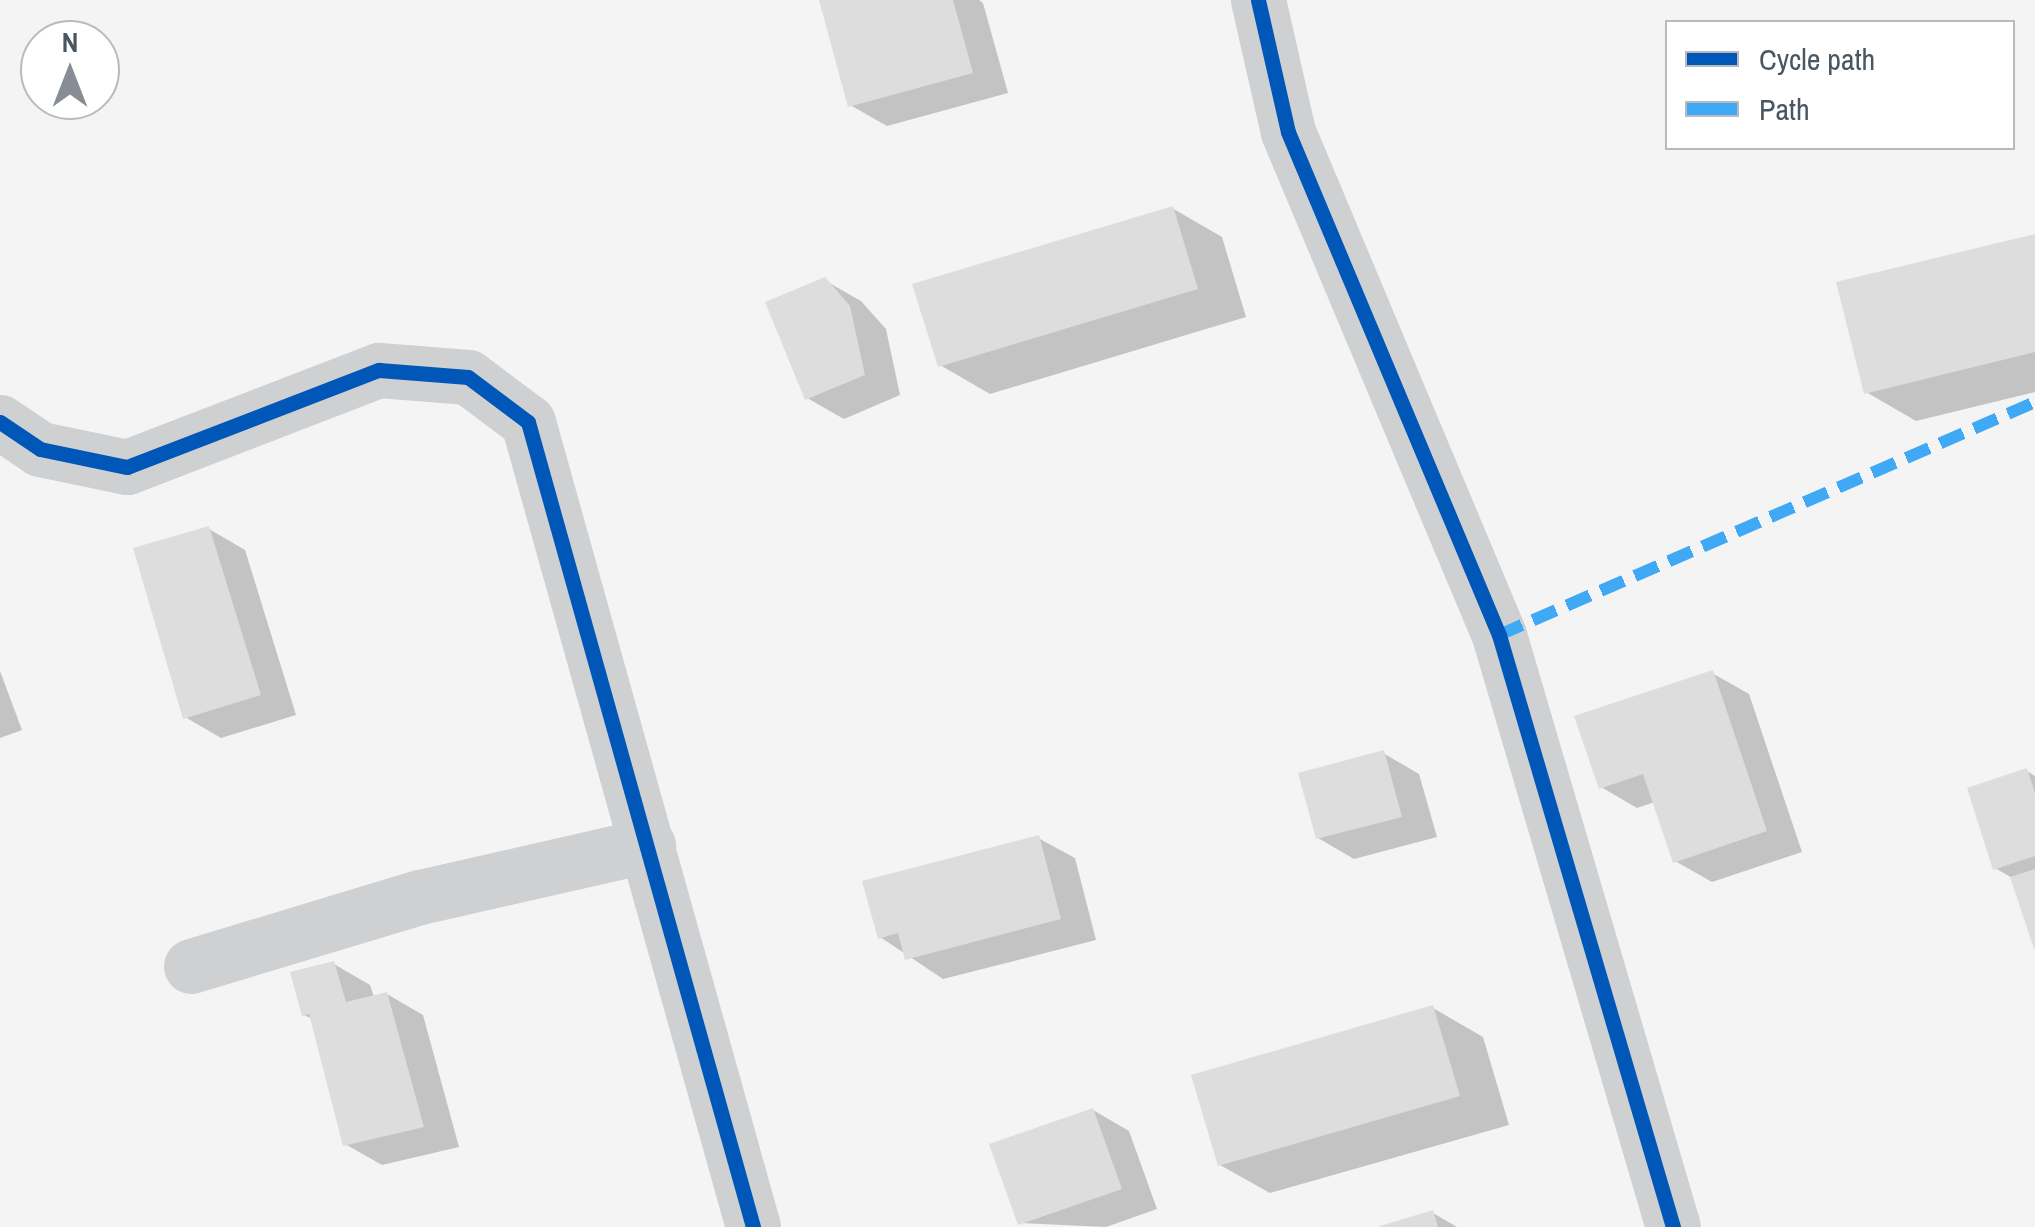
<!DOCTYPE html>
<style>
body{margin:0}
#map{position:relative;width:2035px;height:1227px;overflow:hidden;background:#f4f4f4;font-family:"Archivo Narrow",sans-serif}
div>[style]{position:absolute}
.shadow>*{inset:0;background:#0003}
.building>*{inset:0;background:#ddddde}
.street>*{height:55px;margin:-27.5px;padding:0 27.5px;transform-origin:27.5px;border-radius:27.5px;background:#ced0d2}
.quiet>*{height:12px;margin-top:-6px;transform-origin:0;background:repeating-linear-gradient(90deg,#3fa9f5 0 25px,transparent 0 37px)}
.cycleway>*{height:15px;margin:-7.5px;padding:0 7.5px;transform-origin:7.5px;border-radius:7.5px;background:#0057b8}
span{translate:-50% -50%;white-space:nowrap;text-align:center;line-height:1.15;-webkit-text-stroke:9px #fff;paint-order:stroke}
.legend{position:absolute;left:1665px;top:20px;width:350px;height:130px;box-sizing:border-box;background:#fff;border:2px solid #b7bbc0;margin:0;padding:12px 18px;list-style:none;font-size:30px;color:#4a5661}
.legend li{display:flex;align-items:center;gap:20px;height:50px}
.legend b{width:50px;border:2px solid #b7bbc0}
.north{position:absolute;left:20px;top:20px;width:100px;height:100px;box-sizing:border-box;background:#fff;border:2px solid #b7bbc0;border-radius:50%;rotate:0deg;font-size:28px;font-weight:700;line-height:40px;text-align:center;color:#4a5661}
.north::after{content:'';display:block;margin:auto;width:35px;height:45px;background:#868d94;clip-path:polygon(50% 0,100% 100%,50% 72%,0 100%)}
</style>
<div id="map">
<div class="shadow">
<i style="clip-path:polygon(821px 0,979px 0,983px 3px,1008px 93px,887px 126px,850px 105px)"></i>
<i style="clip-path:polygon(1172px 208px,1222px 237px,1246px 317px,990px 394px,940px 365px)"></i>
<i style="clip-path:polygon(2035px 236px,2035px 392px,1916px 421px,1866px 392px)"></i>
<i style="clip-path:polygon(824px 280px,861px 301px,886px 329px,900px 395px,844px 419px,807px 398px)"></i>
<i style="clip-path:polygon(209px 529px,245px 550px,296px 715px,221px 738px,185px 717px)"></i>
<i style="clip-path:polygon(0 671px,22px 730px,0 738px)"></i>
<i style="clip-path:polygon(1712px 673px,1749px 694px,1802px 852px,1712px 882px,1675px 861px,1655px 802px,1637px 808px,1601px 787px)"></i>
<i style="clip-path:polygon(1383px 753px,1419px 774px,1437px 837px,1354px 859px,1318px 838px)"></i>
<i style="clip-path:polygon(2027px 771px,2035px 776px,2035px 943px,2014px 879px,1995px 868px)"></i>
<i style="clip-path:polygon(1038px 838px,1075px 858px,1096px 940px,943px 979px,880px 937px)"></i>
<i style="clip-path:polygon(334px 964px,370px 985px,374px 997px,387px 994px,423px 1015px,459px 1147px,382px 1165px,345px 1144px,314px 1020px,304px 1015px)"></i>
<i style="clip-path:polygon(1433px 1008px,1483px 1037px,1509px 1125px,1270px 1193px,1220px 1165px)"></i>
<i style="clip-path:polygon(1093px 1110px,1129px 1131px,1157px 1209px,1106px 1227px,1020px 1223px)"></i>
<i style="clip-path:polygon(1433px 1213px,1457px 1227px,1386px 1227px)"></i>
</div>
<div class="building">
<i style="clip-path:polygon(819px 0,953px 0,973px 73px,848px 107px)"></i>
<i style="clip-path:polygon(1173px 206px,1198px 289px,938px 367px,912px 284px)"></i>
<i style="clip-path:polygon(2035px 234px,2035px 352px,1864px 394px,1836px 282px)"></i>
<i style="clip-path:polygon(825px 277px,850px 306px,865px 375px,805px 400px,765px 302px)"></i>
<i style="clip-path:polygon(209px 526px,261px 695px,183px 719px,133px 548px)"></i>
<i style="clip-path:polygon(1713px 670px,1767px 831px,1673px 863px,1643px 774px,1599px 789px,1574px 716px)"></i>
<i style="clip-path:polygon(1384px 750px,1402px 817px,1316px 839px,1298px 773px)"></i>
<i style="clip-path:polygon(2027px 768px,2035px 793px,2035px 856px,1993px 870px,1967px 788px)"></i>
<i style="clip-path:polygon(1039px 835px,1061px 919px,905px 960px,898px 933px,878px 939px,862px 881px)"></i>
<i style="clip-path:polygon(2035px 869px,2035px 949px,2034px 949px,2010px 877px)"></i>
<i style="clip-path:polygon(334px 961px,346px 1002px,387px 992px,424px 1127px,343px 1146px,309px 1014px,302px 1016px,290px 972px)"></i>
<i style="clip-path:polygon(1433px 1005px,1460px 1096px,1218px 1166px,1191px 1075px)"></i>
<i style="clip-path:polygon(1093px 1108px,1122px 1189px,1018px 1225px,989px 1144px)"></i>
<i style="clip-path:polygon(1433px 1210px,1438px 1227px,1380px 1227px,1380px 1226px)"></i>
</div>
<div class="street">
<i style="left:1258px;top:0;width:135px;rotate:77.2deg"></i>
<i style="left:1288px;top:132px;width:545px;rotate:67.24deg"></i>
<i style="left:1499px;top:635px;width:617px;rotate:73.62deg"></i>
<i style="left:0;top:422px;width:48px;rotate:34deg"></i>
<i style="left:40px;top:449px;width:89px;rotate:11.7deg"></i>
<i style="left:127px;top:467px;width:270px;rotate:-21.1deg"></i>
<i style="left:379px;top:370px;width:89px;rotate:4.5deg"></i>
<i style="left:468px;top:377px;width:75px;rotate:36.9deg"></i>
<i style="left:528px;top:422px;width:836px;rotate:74.38deg"></i>
<i style="left:191px;top:966px;width:239px;rotate:-16.8deg"></i>
<i style="left:420px;top:897px;width:234px;rotate:-12.8deg"></i>
</div>
<div class="quiet">
<i style="left:1499px;top:635px;width:584px;rotate:-23.49deg"></i>
</div>
<div class="cycleway">
<i style="left:1258px;top:0;width:135px;rotate:77.2deg"></i>
<i style="left:1288px;top:132px;width:545px;rotate:67.24deg"></i>
<i style="left:1499px;top:635px;width:617px;rotate:73.62deg"></i>
<i style="left:0;top:422px;width:48px;rotate:34deg"></i>
<i style="left:40px;top:449px;width:89px;rotate:11.7deg"></i>
<i style="left:127px;top:467px;width:270px;rotate:-21.1deg"></i>
<i style="left:379px;top:370px;width:89px;rotate:4.5deg"></i>
<i style="left:468px;top:377px;width:75px;rotate:36.9deg"></i>
<i style="left:528px;top:422px;width:836px;rotate:74.38deg"></i>
</div>
<ul class="legend">
<li><b style="height:12px;background:#0057b8"></b>Cycle path</li>
<li><b style="height:12px;background:#3fa9f5"></b>Path</li>
</ul>
<div class="north">N</div>
</div>
